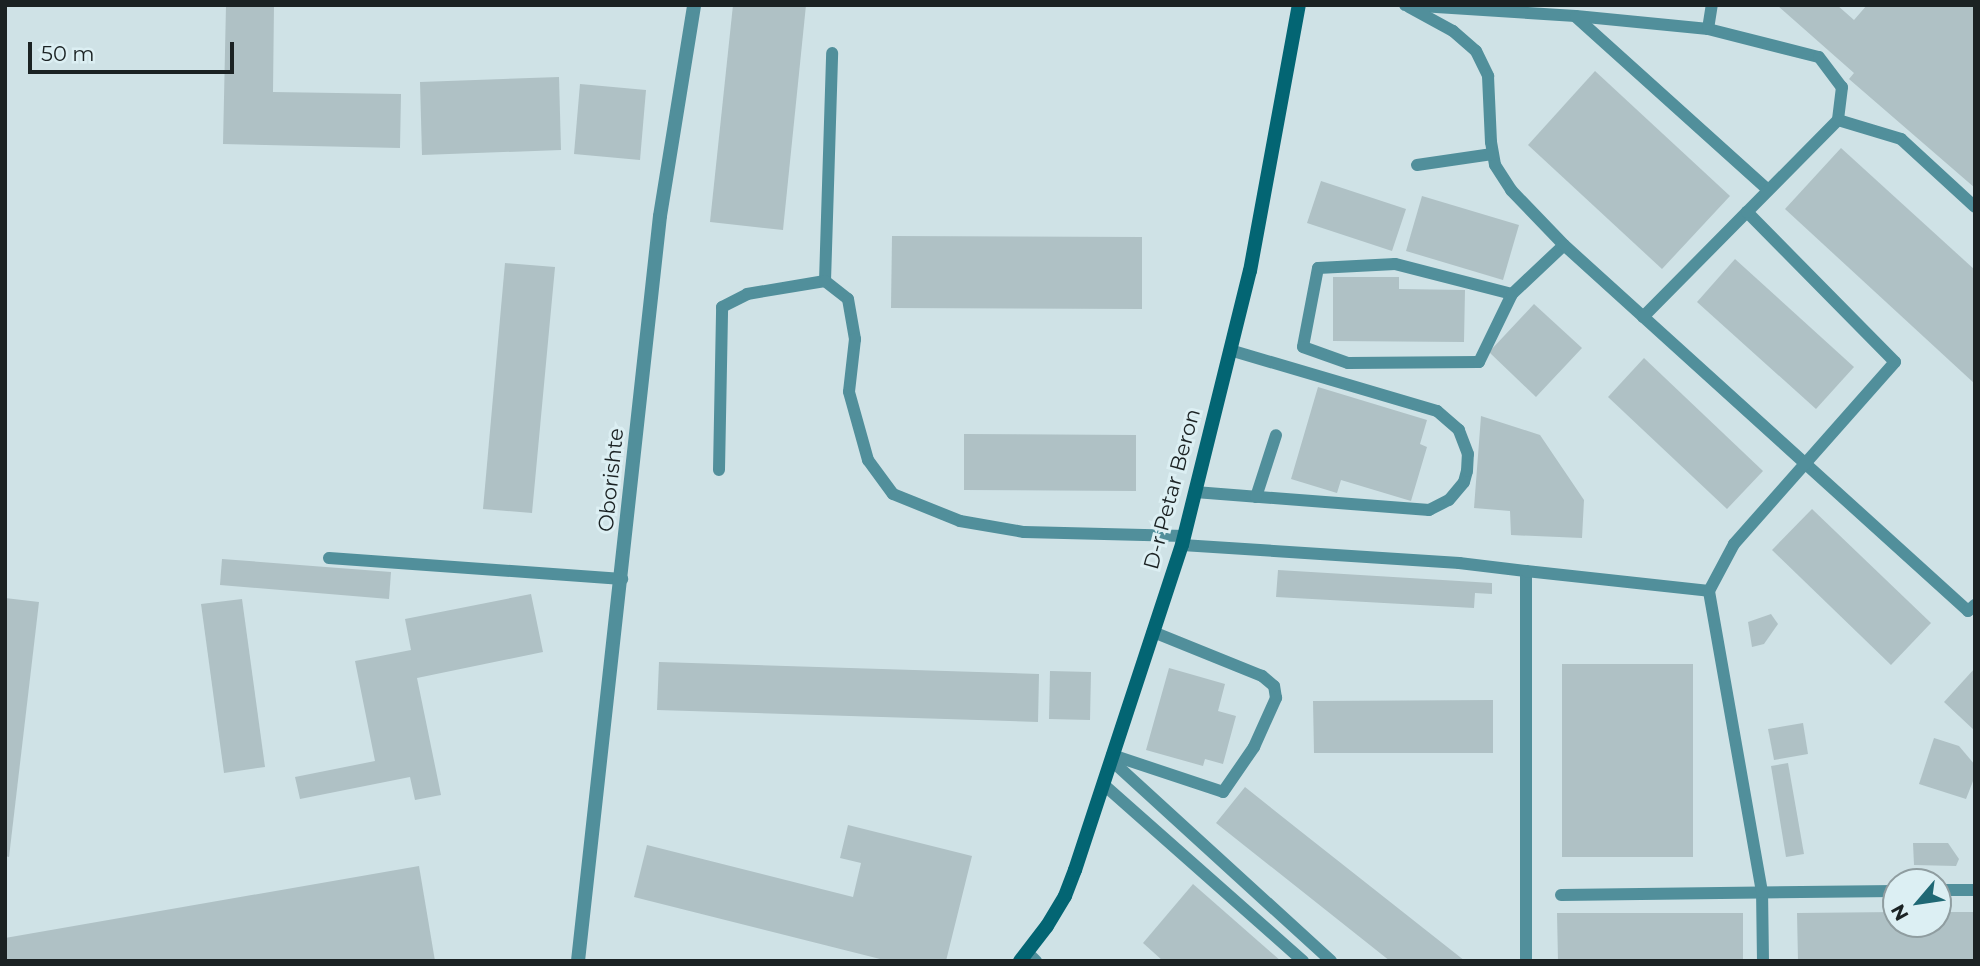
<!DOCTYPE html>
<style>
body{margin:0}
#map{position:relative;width:1980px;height:966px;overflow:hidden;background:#cfe2e6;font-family:Montserrat,sans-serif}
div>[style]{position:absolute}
.building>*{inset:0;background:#afc1c5}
.lane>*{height:12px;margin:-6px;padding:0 6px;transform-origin:6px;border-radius:6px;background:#518f9b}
.street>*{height:14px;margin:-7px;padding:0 7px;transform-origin:7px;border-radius:7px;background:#518f9b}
.secondary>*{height:14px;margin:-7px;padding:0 7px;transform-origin:7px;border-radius:7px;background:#036573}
span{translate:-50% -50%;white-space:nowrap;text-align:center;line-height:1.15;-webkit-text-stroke:6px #dceff3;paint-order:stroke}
.street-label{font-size:21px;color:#1b2223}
.frame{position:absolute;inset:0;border:7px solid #1b2223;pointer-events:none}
.north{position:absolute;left:1882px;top:868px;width:70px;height:70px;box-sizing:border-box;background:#dceff3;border:2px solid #8f9da0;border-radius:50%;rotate:241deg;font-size:19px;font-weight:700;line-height:28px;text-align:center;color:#1b2223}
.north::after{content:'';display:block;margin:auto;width:24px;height:32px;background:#1f6874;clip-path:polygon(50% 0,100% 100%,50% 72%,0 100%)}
.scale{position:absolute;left:28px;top:42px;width:206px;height:32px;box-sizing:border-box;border:4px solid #1b2223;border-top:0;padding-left:9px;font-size:21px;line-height:24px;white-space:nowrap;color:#1b2223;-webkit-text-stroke:5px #dceff3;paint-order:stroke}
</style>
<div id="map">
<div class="building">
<i style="clip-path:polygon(226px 5px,274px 5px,273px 92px,401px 94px,400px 148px,223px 144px)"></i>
<i style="clip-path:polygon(733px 5px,806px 5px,783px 230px,710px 222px)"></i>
<i style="clip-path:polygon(1777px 5px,1837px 5px,1854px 20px,1867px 5px,1975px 5px,1975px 188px,1849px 79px,1854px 73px)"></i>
<i style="clip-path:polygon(1595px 71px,1730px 196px,1662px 269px,1528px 145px)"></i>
<i style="clip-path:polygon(559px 77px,561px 150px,422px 155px,420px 82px)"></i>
<i style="clip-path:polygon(580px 84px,646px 90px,640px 160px,574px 154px)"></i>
<i style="clip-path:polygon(1841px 148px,1975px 270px,1975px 384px,1785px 209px)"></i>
<i style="clip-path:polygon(1321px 181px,1406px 209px,1392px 251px,1307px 223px)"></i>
<i style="clip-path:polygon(1422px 196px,1519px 225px,1503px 280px,1406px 251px)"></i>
<i style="clip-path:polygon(892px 236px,1142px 237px,1142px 309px,891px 308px)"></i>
<i style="clip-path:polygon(1735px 259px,1854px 367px,1816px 409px,1697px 302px)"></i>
<i style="clip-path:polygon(505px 263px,555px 267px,532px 513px,483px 509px)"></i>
<i style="clip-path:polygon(1333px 277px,1399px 277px,1399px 289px,1465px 290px,1464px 342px,1333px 341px)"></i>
<i style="clip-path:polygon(1534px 304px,1582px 348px,1536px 397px,1489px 352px)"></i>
<i style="clip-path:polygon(1644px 358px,1763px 471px,1727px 509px,1608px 397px)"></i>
<i style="clip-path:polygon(1318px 387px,1427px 420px,1420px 444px,1427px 447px,1411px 501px,1341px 480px,1337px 493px,1291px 479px)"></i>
<i style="clip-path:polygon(1481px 416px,1540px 435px,1584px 500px,1582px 538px,1511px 535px,1510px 511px,1474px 508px)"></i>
<i style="clip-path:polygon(964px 434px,1136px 435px,1136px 491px,964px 490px)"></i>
<i style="clip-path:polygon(1812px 509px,1931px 623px,1891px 665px,1772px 550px)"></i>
<i style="clip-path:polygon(222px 559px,391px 572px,389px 599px,220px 585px)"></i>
<i style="clip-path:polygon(1278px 570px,1492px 583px,1492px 594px,1475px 593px,1474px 608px,1276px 597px)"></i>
<i style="clip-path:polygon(531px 594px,543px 652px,417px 678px,441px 795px,415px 800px,410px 777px,300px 799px,295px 777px,375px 761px,355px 661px,411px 650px,405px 619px)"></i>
<i style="clip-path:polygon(5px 598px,39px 602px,9px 857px,5px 856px)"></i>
<i style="clip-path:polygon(242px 599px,265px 767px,224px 773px,201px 604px)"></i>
<i style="clip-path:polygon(1771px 614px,1778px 624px,1764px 644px,1752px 647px,1748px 622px)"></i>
<i style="clip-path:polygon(659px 662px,1039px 674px,1038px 722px,657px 710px)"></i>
<i style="clip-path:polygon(1562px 664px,1693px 664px,1693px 857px,1562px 857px)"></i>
<i style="clip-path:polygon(1169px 668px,1225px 684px,1218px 711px,1236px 716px,1223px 764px,1205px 759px,1203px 766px,1146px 750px)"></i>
<i style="clip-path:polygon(1975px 668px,1975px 731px,1944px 702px)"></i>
<i style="clip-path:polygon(1050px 671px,1091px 672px,1090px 720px,1049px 719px)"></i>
<i style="clip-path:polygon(1493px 700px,1493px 753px,1314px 753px,1313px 701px)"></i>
<i style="clip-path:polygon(1803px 723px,1808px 754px,1774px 760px,1768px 729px)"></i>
<i style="clip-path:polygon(1934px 738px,1959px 746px,1975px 765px,1975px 776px,1966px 799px,1919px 784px)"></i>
<i style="clip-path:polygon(1788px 763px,1804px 854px,1786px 857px,1771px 766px)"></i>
<i style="clip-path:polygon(1245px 787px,1299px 830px,1465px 961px,1390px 961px,1216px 823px)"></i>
<i style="clip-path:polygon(848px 825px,972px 856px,946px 961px,888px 961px,634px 897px,647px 845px,853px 897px,861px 863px,840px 858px)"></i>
<i style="clip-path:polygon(1913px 843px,1948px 843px,1959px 859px,1956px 866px,1914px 865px)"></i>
<i style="clip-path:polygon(419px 866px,435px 961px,5px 961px,5px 938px)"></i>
<i style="clip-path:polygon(1193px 884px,1281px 961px,1163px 961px,1143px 943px)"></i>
<i style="clip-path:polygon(1896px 912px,1896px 924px,1938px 924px,1938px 912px,1975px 912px,1975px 961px,1798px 961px,1797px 913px)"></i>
<i style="clip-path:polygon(1557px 913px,1743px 913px,1743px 961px,1558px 961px)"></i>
</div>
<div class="lane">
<i style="left:1405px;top:5px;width:171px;rotate:3.7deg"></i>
<i style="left:1576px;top:16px;width:133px;rotate:5.6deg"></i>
<i style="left:1708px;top:29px;width:114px;rotate:14.2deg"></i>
<i style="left:1819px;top:57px;width:38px;rotate:53deg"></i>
<i style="left:1842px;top:87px;width:33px;rotate:97deg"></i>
<i style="left:1409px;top:7px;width:50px;rotate:28.6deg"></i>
<i style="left:1453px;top:31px;width:30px;rotate:41deg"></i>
<i style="left:1476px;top:51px;width:28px;rotate:64deg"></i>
<i style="left:1488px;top:76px;width:66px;rotate:87.4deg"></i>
<i style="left:1491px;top:142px;width:23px;rotate:80deg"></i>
<i style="left:1495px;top:165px;width:30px;rotate:57deg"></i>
<i style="left:1511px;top:190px;width:76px;rotate:46.1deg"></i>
<i style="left:1576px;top:17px;width:258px;rotate:42deg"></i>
<i style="left:1708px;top:29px;width:24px;rotate:-81deg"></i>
<i style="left:1417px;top:165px;width:76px;rotate:-8.3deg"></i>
<i style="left:825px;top:281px;width:228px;rotate:-88.2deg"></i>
<i style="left:1512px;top:294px;width:121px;rotate:-165.6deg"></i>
<i style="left:1395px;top:264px;width:77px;rotate:177deg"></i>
<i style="left:1318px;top:268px;width:80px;rotate:100.8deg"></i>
<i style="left:1303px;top:347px;width:48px;rotate:19.6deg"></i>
<i style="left:1348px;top:363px;width:131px;rotate:-0.4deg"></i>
<i style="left:1479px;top:362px;width:76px;rotate:-64.1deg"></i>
<i style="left:1512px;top:294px;width:71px;rotate:-43.3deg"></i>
<i style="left:1564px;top:245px;width:545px;rotate:42.17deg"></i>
<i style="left:1968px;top:611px;width:9px;rotate:-41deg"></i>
<i style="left:1643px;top:317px;width:148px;rotate:-45.3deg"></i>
<i style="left:719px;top:470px;width:163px;rotate:-88.9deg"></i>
<i style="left:722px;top:307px;width:28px;rotate:-27deg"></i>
<i style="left:747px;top:294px;width:79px;rotate:-9.5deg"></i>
<i style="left:825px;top:281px;width:29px;rotate:38deg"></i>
<i style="left:848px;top:299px;width:41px;rotate:80.1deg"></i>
<i style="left:855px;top:339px;width:53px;rotate:96.5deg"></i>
<i style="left:849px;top:392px;width:71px;rotate:74.4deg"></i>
<i style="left:868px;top:460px;width:42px;rotate:53.7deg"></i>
<i style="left:893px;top:494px;width:72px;rotate:21.9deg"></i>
<i style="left:960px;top:521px;width:65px;rotate:9.8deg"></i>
<i style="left:1024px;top:532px;width:160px;rotate:1.4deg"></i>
<i style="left:1195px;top:492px;width:235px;rotate:4.4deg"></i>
<i style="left:1429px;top:510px;width:22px;rotate:-27deg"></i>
<i style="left:1449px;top:500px;width:23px;rotate:-50deg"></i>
<i style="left:1464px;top:482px;width:11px;rotate:-75deg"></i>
<i style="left:1467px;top:471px;width:17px;rotate:-87deg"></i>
<i style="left:1468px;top:454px;width:26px;rotate:-111deg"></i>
<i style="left:1459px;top:430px;width:29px;rotate:-139deg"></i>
<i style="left:1437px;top:411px;width:216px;rotate:-163.6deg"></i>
<i style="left:1256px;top:497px;width:65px;rotate:-72.1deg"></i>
<i style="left:1182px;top:545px;width:278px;rotate:3.7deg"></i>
<i style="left:1459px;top:563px;width:67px;rotate:6.8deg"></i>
<i style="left:329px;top:558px;width:294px;rotate:4.1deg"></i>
<i style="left:1112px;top:755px;width:117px;rotate:18.4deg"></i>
<i style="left:1223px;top:792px;width:55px;rotate:-55.4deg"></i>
<i style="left:1254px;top:747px;width:54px;rotate:-65.8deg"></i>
<i style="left:1276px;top:698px;width:12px;rotate:-99deg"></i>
<i style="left:1274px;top:686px;width:16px;rotate:-140deg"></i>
<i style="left:1262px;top:676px;width:118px;rotate:-158deg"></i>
<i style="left:1111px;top:760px;width:298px;rotate:42.4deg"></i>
<i style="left:1103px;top:784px;width:267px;rotate:41.5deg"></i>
<i style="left:1938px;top:890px;width:37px"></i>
<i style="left:1561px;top:895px;width:335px;rotate:-0.7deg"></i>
<i style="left:1027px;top:952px;width:13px;rotate:45deg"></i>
<i style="left:1526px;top:961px;width:390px;rotate:-90deg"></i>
<i style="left:1526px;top:571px;width:184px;rotate:6.2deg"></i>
<i style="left:1763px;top:961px;width:69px;rotate:-90.8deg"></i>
<i style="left:1762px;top:892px;width:306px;rotate:-100deg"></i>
<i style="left:1709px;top:591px;width:53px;rotate:-62deg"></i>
<i style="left:1734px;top:544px;width:243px;rotate:-48.5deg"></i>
<i style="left:1895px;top:362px;width:211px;rotate:-134.6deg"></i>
<i style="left:1747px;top:212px;width:129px;rotate:-45.3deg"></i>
<i style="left:1838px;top:120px;width:66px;rotate:16.8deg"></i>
<i style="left:1901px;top:139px;width:100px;rotate:42.6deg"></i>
</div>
<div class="street">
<i style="left:578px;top:961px;width:749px;rotate:-83.72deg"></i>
<i style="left:660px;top:216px;width:214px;rotate:-80.8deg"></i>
</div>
<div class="secondary">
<i style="left:1020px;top:961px;width:44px;rotate:-52.4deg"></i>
<i style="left:1047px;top:926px;width:35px;rotate:-59deg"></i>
<i style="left:1065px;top:896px;width:28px;rotate:-69deg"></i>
<i style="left:1075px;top:870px;width:342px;rotate:-71.8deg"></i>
<i style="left:1182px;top:545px;width:282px;rotate:-76.1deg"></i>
<i style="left:1250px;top:271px;width:270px;rotate:-79.6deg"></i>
</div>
<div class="street-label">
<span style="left:611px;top:480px;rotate:-84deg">Oborishte</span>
<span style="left:1172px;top:489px;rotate:-75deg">D-r Petar Beron</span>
</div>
<div class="frame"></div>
<div class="north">N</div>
<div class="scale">50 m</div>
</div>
